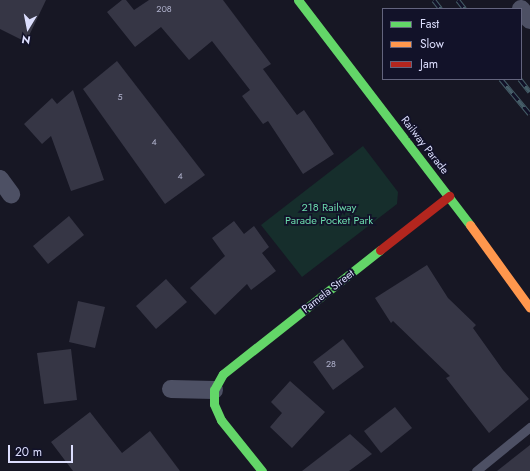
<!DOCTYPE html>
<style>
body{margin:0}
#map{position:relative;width:530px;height:471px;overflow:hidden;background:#171724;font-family:Jost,sans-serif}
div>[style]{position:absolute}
.green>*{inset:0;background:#162e2c}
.building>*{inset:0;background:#363645}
.lane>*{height:9px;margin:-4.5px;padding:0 4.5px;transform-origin:4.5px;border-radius:4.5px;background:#4d5064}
.street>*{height:18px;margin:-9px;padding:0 9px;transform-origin:9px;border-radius:9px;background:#4d5064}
.fast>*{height:9px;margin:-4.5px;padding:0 4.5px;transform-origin:4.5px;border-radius:4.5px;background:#63d668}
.slow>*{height:9px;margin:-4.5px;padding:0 4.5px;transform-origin:4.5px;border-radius:4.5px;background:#ff974d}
.jam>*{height:9px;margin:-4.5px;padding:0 4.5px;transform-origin:4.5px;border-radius:4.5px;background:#b3261e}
.rail>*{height:4.5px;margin-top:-2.25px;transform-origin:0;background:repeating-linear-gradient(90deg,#121229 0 9px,#455d68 0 18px);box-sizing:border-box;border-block:1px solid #455d68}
span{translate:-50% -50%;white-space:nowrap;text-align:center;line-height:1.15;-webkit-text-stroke:3.5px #121229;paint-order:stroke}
.number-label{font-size:9px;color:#b2b4cf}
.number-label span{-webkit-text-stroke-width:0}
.street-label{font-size:11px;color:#dcdefd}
.park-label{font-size:11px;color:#6bdaac}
.legend{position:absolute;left:382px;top:8px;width:140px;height:72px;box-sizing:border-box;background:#121229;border:1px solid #63647e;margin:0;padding:5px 7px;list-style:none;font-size:12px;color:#dcdefd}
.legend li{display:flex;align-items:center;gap:8px;height:20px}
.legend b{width:20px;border:1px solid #63647e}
.north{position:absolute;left:8px;top:8px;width:40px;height:40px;-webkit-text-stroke:3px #121229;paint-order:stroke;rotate:190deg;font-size:11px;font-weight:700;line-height:16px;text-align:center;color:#dcdefd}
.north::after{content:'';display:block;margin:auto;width:14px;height:18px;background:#dcdefd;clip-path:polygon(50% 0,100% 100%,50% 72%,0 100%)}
.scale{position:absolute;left:8px;top:445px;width:65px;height:18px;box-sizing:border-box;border:2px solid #dcdefd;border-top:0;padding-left:5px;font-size:12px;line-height:14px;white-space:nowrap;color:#dcdefd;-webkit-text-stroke:3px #121229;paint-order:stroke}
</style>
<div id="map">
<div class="green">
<i style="clip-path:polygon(363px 146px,398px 192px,397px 204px,302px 277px,261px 225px)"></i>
</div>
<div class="building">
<i style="clip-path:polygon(0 0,46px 0,26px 42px,0 29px)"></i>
<i style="clip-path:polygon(122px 0,126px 0,134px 10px,149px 0,223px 0,271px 64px,263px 69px,297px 115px,304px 110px,334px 154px,303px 174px,268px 121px,263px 124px,242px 96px,250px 90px,212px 41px,189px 60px,161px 27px,135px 47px,107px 12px)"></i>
<i style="clip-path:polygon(117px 61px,205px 175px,165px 204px,83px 89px)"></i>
<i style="clip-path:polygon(73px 90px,104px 180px,71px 191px,51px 136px,42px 144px,24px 124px,52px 98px,57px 104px)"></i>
<i style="clip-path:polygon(69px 216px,84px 235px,48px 264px,33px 246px)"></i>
<i style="clip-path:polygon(234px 221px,244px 234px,254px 226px,269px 247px,262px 253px,276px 271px,251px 290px,247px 284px,215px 315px,190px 288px,225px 256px,212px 238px)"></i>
<i style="clip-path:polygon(427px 265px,448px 298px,476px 325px,473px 328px,503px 370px,529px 399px,489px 433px,446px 378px,450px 376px,393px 321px,391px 323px,375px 298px)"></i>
<i style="clip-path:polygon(166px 279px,187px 302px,156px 329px,136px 306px)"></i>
<i style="clip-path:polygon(78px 301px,105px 307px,95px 348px,69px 342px)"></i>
<i style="clip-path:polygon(343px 339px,364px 367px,333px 390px,313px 362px)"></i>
<i style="clip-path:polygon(71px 349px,77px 400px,44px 404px,37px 353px)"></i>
<i style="clip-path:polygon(290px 381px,325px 412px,292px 448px,270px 427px,282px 413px,271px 402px)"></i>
<i style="clip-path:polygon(395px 407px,412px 428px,381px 453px,364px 431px)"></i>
<i style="clip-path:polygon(90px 412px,122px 453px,150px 431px,180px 471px,73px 471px,51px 442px)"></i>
<i style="clip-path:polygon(350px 434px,372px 454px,349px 471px,302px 471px)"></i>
<i style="clip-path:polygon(530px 445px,530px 471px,497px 471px)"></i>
</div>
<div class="lane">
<i style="left:476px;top:471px;width:70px;rotate:-39.2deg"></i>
</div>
<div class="street">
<i style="left:521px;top:9px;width:14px;rotate:51deg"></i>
<i style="left:0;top:179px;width:19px;rotate:54deg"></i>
<i style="left:171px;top:389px;width:43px;rotate:1.3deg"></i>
</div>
<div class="fast">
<i style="left:298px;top:0;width:283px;rotate:52.6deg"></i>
<i style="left:262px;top:471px;width:65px;rotate:-128.8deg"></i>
<i style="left:221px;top:420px;width:17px;rotate:-114deg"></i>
<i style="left:214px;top:404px;width:14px;rotate:-90deg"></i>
<i style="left:214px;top:390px;width:18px;rotate:-61deg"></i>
<i style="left:223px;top:374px;width:200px;rotate:-38.3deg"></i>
</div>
<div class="slow">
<i style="left:470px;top:225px;width:102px;rotate:54.1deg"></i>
</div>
<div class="jam">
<i style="left:380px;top:250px;width:88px;rotate:-38deg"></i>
</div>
<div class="rail">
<i style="left:434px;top:0;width:11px;rotate:52deg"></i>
<i style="left:458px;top:0;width:11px;rotate:52deg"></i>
<i style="left:501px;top:79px;width:45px;rotate:50.4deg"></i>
<i style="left:520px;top:79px;width:16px;rotate:52deg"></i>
</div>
<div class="number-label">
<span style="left:164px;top:9px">208</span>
<span style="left:120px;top:97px">5</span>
<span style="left:154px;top:142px">4</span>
<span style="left:180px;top:176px">4</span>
<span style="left:331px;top:364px">28</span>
</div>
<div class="street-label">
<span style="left:425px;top:145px;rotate:52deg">Railway Parade</span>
<span style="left:328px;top:291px;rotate:-38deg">Pamela Street</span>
</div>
<div class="park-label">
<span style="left:329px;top:214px">218 Railway<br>Parade Pocket Park</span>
</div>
<ul class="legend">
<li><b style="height:5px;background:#63d668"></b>Fast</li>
<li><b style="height:5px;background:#ff974d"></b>Slow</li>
<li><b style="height:5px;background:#b3261e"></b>Jam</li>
</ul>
<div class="north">N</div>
<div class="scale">20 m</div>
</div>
